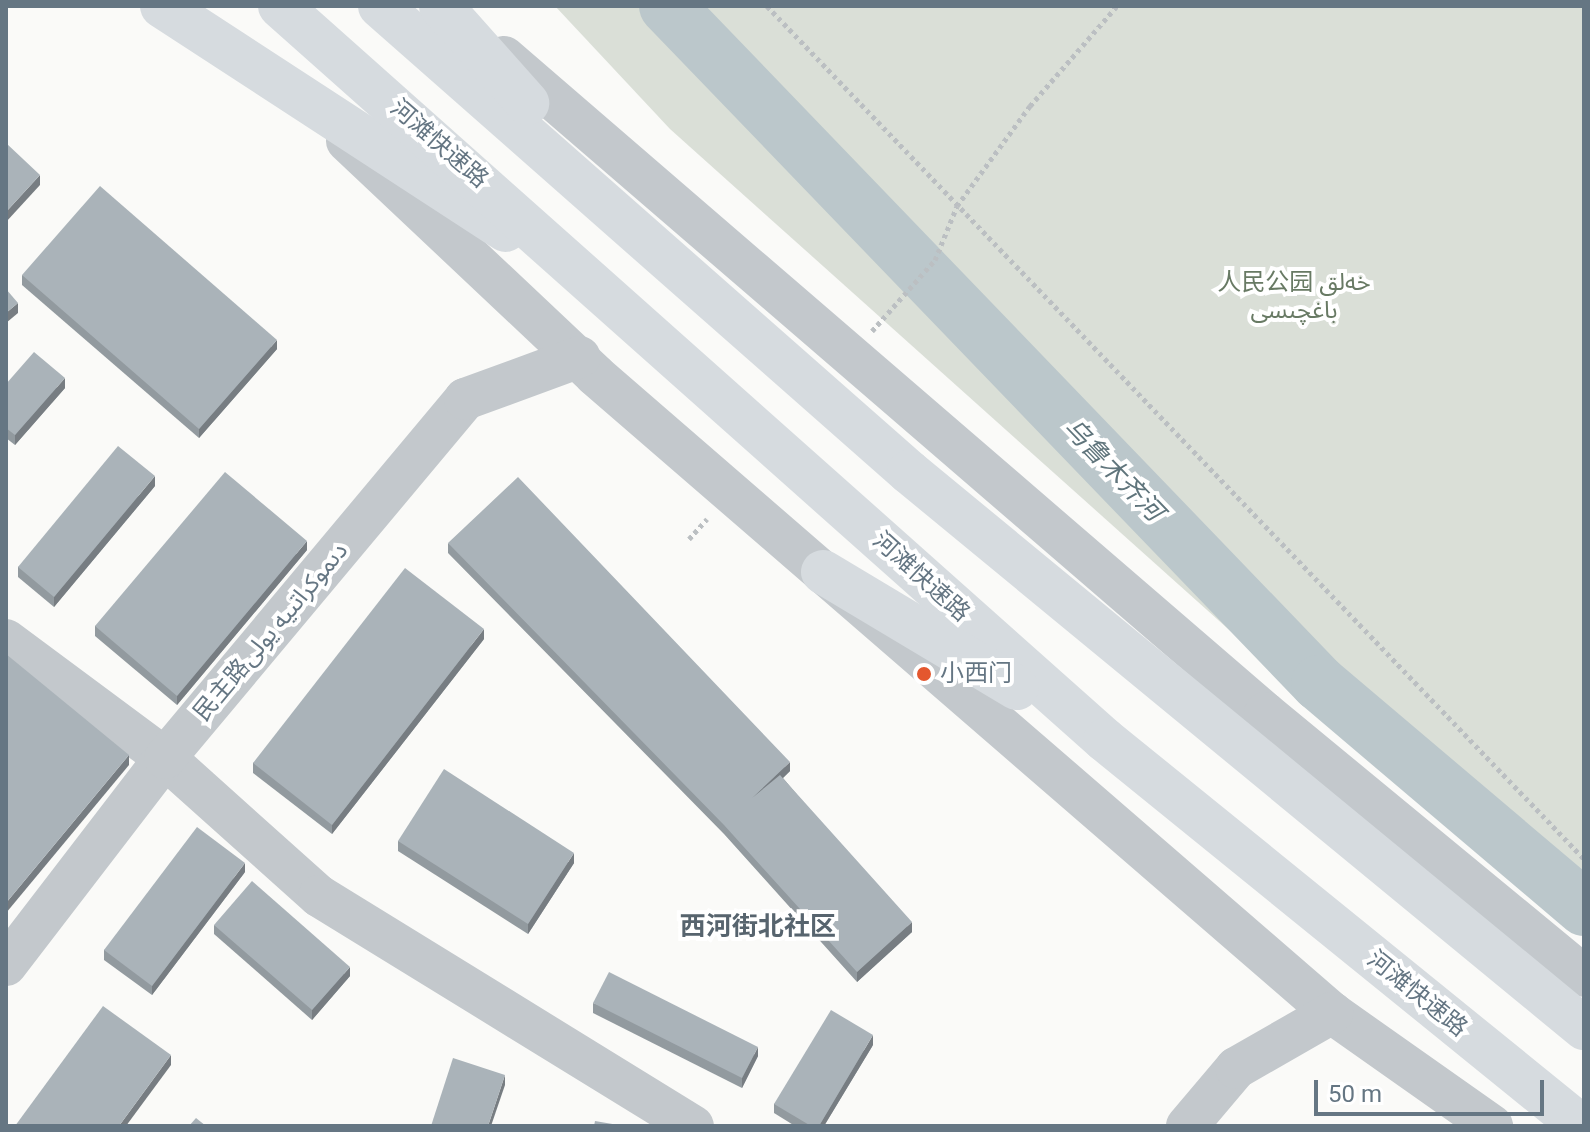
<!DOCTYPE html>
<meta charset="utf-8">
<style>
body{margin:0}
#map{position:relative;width:1590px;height:1132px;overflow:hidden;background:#fafaf8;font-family:Roboto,"Noto Sans Arabic","Noto Sans SC",sans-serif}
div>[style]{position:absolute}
.green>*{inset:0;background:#dadfd7}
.river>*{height:56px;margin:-28px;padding:0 28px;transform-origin:28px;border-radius:28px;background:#bbc7cb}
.path>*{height:5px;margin-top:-2.5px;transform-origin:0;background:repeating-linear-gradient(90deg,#bbbfc2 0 4px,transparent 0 8px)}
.minor>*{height:42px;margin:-21px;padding:0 21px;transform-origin:21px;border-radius:21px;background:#c3c8cc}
.highway>*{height:44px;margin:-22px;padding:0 22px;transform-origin:22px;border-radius:22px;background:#d6dbdf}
.wall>*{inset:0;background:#929a9f}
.shaded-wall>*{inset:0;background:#777d82}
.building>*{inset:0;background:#aab3b9}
.dots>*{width:22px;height:22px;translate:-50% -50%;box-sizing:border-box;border:4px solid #fff;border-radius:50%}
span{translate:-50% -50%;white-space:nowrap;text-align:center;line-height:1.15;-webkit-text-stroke:8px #fff;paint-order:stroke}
.street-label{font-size:24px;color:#657683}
.park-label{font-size:24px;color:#687a64}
.poi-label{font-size:24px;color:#657683}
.left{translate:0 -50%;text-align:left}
.water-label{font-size:26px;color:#60757c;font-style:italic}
.neighbourhood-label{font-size:26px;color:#57646e;font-weight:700}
.frame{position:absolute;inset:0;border:8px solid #657683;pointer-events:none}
.scale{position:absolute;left:1314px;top:1080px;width:230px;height:36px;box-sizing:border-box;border:4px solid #657683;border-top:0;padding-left:10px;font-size:24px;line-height:28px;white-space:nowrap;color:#657683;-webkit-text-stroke:6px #fff;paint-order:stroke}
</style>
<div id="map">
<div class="green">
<i style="clip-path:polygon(555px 6px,1584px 6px,1584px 924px,1351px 739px,670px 129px)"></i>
</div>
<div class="river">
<i style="left:667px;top:6px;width:940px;rotate:46.08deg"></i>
<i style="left:1319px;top:683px;width:348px;rotate:40.3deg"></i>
</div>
<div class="path">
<i style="left:767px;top:6px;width:1181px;rotate:46.23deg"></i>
<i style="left:872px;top:331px;width:95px;rotate:-48.4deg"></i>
<i style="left:935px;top:260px;width:58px;rotate:-67.8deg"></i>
<i style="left:957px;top:206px;width:124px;rotate:-53.9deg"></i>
<i style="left:1030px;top:106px;width:133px;rotate:-49deg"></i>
<i style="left:689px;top:539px;width:27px;rotate:-48deg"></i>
</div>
<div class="minor">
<i style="left:504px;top:57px;width:1005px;rotate:40.76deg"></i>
<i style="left:1265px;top:713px;width:413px;rotate:39.5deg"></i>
<i style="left:347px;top:141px;width:341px;rotate:43.3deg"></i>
<i style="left:595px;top:375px;width:975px;rotate:40.88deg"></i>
<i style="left:1332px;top:1013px;width:196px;rotate:35.2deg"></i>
<i style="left:6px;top:640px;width:198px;rotate:36.6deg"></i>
<i style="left:165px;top:758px;width:207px;rotate:41.9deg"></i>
<i style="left:319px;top:896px;width:439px;rotate:31.6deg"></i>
<i style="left:6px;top:965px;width:261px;rotate:-52.5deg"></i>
<i style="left:165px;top:758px;width:468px;rotate:-50.1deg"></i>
<i style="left:465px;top:399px;width:122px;rotate:-20.1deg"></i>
<i style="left:1187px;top:1126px;width:76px;rotate:-49.8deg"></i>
<i style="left:1236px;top:1068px;width:111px;rotate:-29.8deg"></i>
</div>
<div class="highway">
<i style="left:162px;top:6px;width:410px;rotate:33.1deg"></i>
<i style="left:280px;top:6px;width:1104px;rotate:41.66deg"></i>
<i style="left:1105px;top:740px;width:613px;rotate:39.04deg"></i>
<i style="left:380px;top:6px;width:705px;rotate:41.38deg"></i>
<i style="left:909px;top:472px;width:875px;rotate:39.48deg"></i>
<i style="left:441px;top:6px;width:130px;rotate:48.4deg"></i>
<i style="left:823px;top:572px;width:226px;rotate:30.9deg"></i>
</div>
<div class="wall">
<i style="clip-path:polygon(22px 275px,277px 349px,199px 438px,22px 285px)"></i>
<i style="clip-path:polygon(6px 384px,65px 388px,15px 445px,6px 438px)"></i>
<i style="clip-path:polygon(155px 486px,54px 607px,18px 577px,18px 567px)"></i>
<i style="clip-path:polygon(448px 543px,790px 771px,783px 778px,912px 932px,857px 982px,724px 834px,448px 553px)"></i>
<i style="clip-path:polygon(307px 550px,177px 705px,95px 636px,95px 626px)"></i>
<i style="clip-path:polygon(484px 639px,332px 834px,253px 773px,253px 763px)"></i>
<i style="clip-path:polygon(398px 841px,574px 863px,528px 934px,398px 851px)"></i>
<i style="clip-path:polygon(245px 872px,152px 995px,104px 960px,104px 950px)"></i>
<i style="clip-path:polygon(214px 925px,350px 976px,312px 1020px,214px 934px)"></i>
<i style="clip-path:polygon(593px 1003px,758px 1056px,742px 1088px,593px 1013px)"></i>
<i style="clip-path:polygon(873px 1045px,824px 1126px,795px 1126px,774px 1113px,774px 1104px)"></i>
</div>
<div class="shaded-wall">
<i style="clip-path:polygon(40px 175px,40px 185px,6px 222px,6px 212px)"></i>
<i style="clip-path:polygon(18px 303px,18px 313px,6px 323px,6px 313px)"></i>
<i style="clip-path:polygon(277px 340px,277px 349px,199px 438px,199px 429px)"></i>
<i style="clip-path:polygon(65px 378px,65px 388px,15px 445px,15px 435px)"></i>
<i style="clip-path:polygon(155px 476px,155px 486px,54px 607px,54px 597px)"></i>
<i style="clip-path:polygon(307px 541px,307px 550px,177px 705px,177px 696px)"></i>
<i style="clip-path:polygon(484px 629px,484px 639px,332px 834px,332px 825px)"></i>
<i style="clip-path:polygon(129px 755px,129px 765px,6px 913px,6px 903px)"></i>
<i style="clip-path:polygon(790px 762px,790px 771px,752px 808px,752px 798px)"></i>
<i style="clip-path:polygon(574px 853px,574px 863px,528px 934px,528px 924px)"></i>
<i style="clip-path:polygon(245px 863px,245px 872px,152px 995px,152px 986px)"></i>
<i style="clip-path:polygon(912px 922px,912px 932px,857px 982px,857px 972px)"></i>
<i style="clip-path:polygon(350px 967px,350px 976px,312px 1020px,312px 1010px)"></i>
<i style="clip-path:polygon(873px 1035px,873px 1045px,824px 1126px,819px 1126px)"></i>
<i style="clip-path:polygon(758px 1047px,758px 1056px,742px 1088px,742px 1078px)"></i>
<i style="clip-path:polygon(171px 1055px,171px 1065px,126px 1126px,119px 1126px)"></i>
<i style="clip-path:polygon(505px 1075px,505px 1085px,491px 1126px,488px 1126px)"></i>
</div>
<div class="building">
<i style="clip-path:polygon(6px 143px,40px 175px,6px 212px)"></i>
<i style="clip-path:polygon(100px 186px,277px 340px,199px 429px,22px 275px)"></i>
<i style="clip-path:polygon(6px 289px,18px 303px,6px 313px)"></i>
<i style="clip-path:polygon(34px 352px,65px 378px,15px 435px,6px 428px,6px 384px)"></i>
<i style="clip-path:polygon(118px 446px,155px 476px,54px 597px,18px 567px)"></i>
<i style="clip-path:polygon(225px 472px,307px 541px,177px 696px,95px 626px)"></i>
<i style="clip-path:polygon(518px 477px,790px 762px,752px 798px,780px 775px,912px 922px,857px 972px,724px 825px,448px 543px)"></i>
<i style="clip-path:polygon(405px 568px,484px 629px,332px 825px,253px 763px)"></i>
<i style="clip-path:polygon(6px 654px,129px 755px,6px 903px)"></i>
<i style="clip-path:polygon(444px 769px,574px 853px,528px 924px,398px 841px)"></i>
<i style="clip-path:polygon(197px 827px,245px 863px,152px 986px,104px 950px)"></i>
<i style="clip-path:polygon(252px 881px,350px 967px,312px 1010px,214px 925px)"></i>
<i style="clip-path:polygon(609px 972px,758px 1047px,742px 1078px,593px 1003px)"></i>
<i style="clip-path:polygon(103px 1006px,171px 1055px,119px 1126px,15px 1126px)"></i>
<i style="clip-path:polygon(831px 1010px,873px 1035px,819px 1126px,811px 1126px,774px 1104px)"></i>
<i style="clip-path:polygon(453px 1058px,505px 1075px,488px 1126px,431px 1126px)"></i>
<i style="clip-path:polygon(196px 1118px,206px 1126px,189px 1126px)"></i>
<i style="clip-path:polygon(595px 1121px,624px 1126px,594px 1126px)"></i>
</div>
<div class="dots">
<i style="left:924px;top:674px;background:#e4572e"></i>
</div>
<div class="street-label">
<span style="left:439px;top:144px;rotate:41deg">河滩快速路</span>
<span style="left:921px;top:577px;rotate:42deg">河滩快速路</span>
<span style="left:271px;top:632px;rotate:-50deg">民主路دىموكراتىيە يولى</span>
<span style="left:1417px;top:994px;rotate:39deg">河滩快速路</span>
</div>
<div class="park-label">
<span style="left:1294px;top:297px">人民公园 خەلق<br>باغچىسى</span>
</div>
<div class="poi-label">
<span class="left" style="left:940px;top:674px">小西门</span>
</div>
<div class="water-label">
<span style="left:1113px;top:470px;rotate:46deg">乌鲁木齐河</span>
</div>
<div class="neighbourhood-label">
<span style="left:758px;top:927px">西河街北社区</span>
</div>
<div class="frame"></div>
<div class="scale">50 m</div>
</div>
